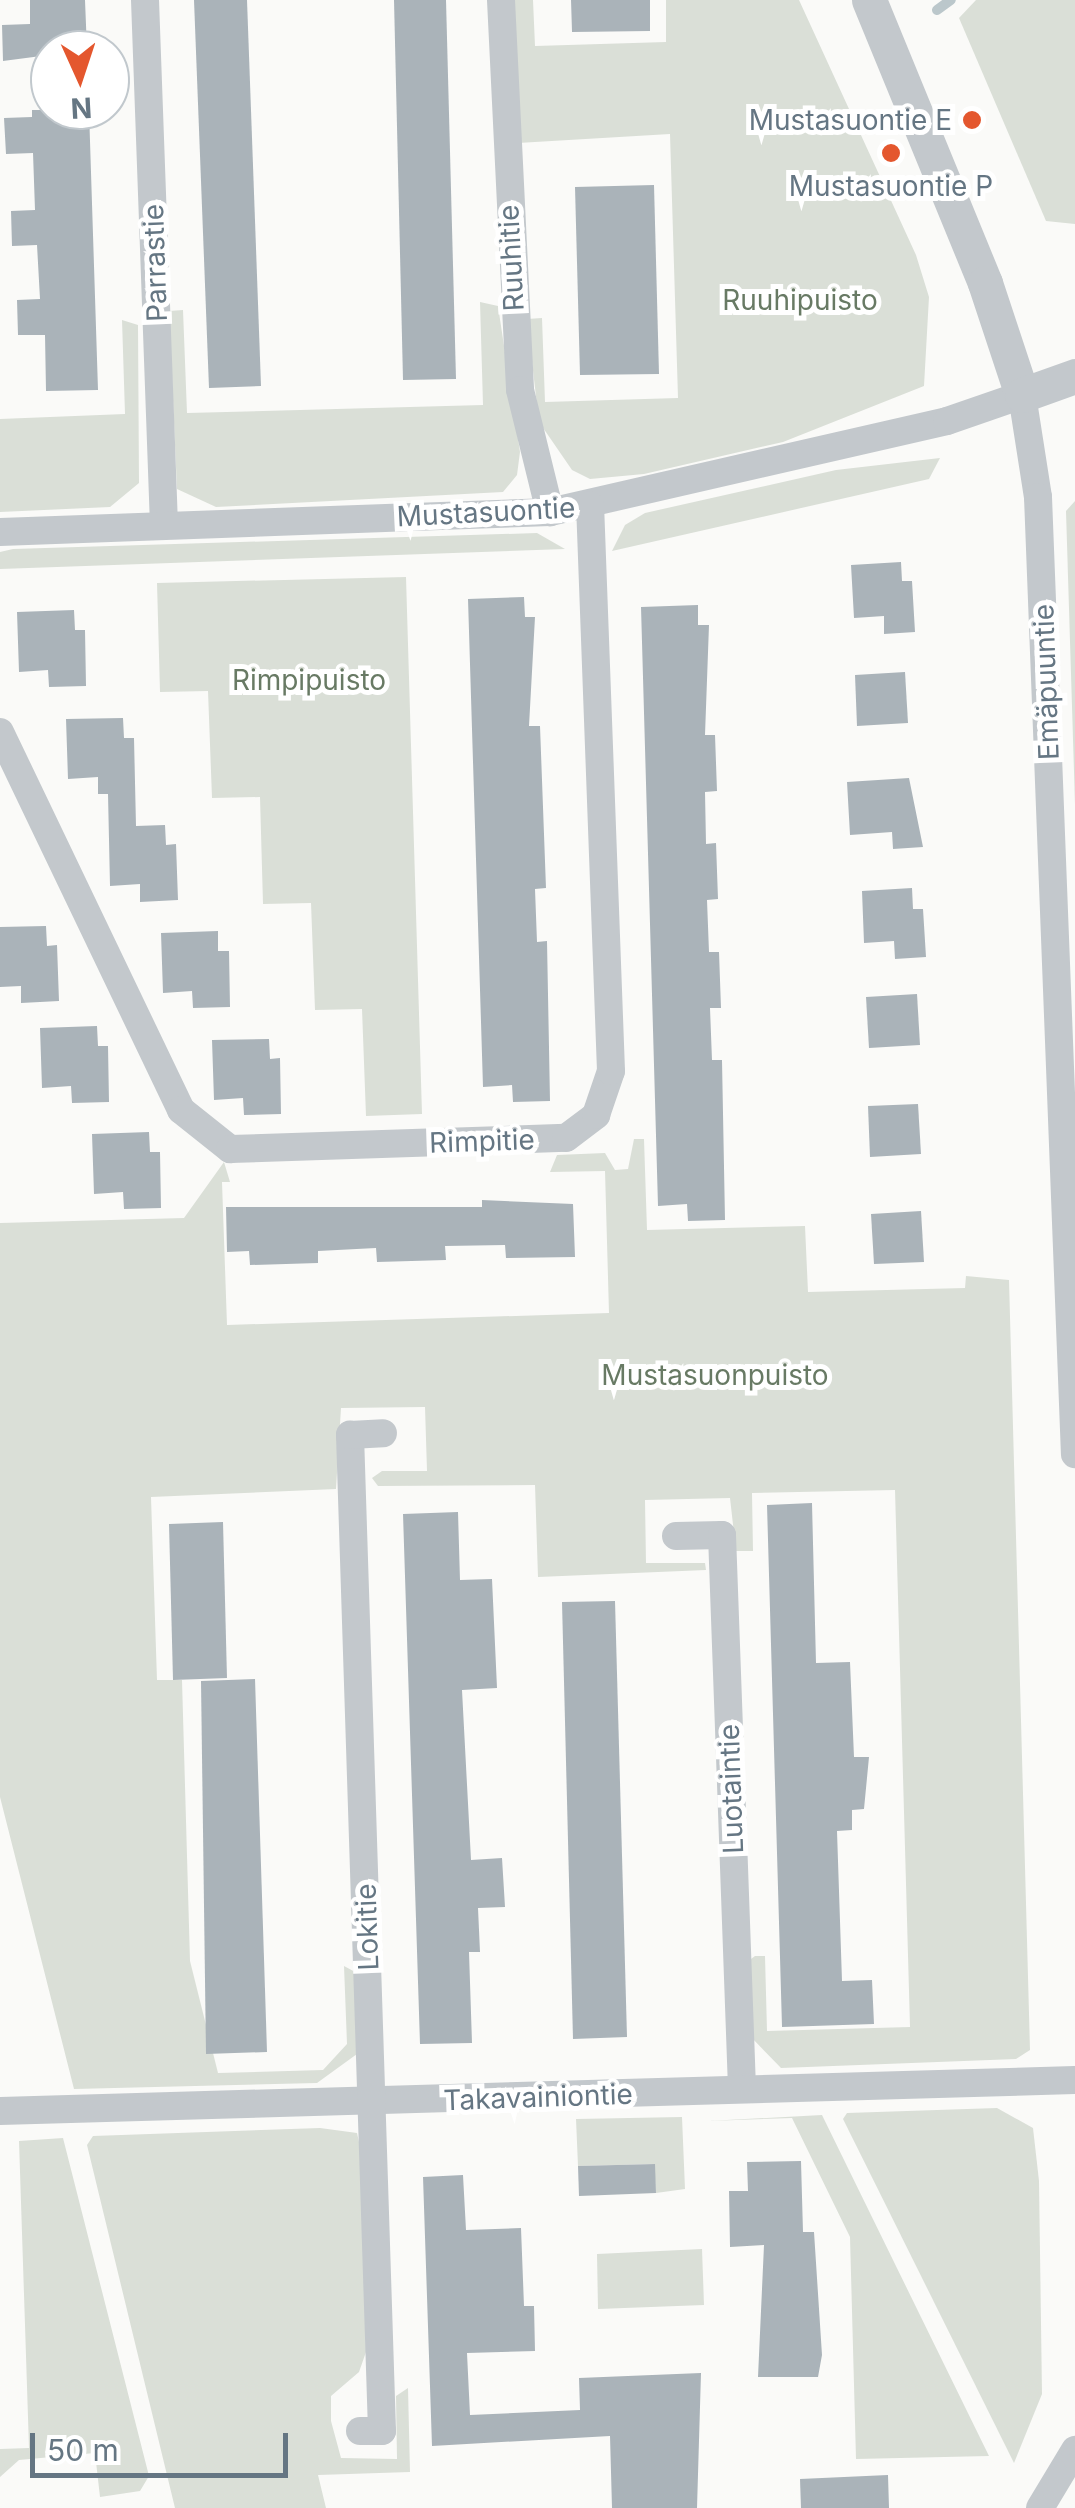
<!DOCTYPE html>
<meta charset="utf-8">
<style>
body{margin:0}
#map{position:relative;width:1075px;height:2508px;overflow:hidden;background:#fafaf8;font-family:Inter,sans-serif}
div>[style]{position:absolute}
.green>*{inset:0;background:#dadfd7}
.stream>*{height:10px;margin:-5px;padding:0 5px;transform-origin:5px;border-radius:5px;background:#bbc7cb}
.building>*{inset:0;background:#aab3b9}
.minor>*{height:28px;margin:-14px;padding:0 14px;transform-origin:14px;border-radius:14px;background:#c3c8cc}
.tertiary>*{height:35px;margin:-17.5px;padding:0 17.5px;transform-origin:17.5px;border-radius:17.5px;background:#c3c8cc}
.dots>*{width:28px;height:28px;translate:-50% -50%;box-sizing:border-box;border:5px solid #fff;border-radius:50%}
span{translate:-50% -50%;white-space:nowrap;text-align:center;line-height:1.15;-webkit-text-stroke:10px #fff;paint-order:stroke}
.poi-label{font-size:28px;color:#657683}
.right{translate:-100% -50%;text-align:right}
.street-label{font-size:28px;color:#657683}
.park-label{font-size:28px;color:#687a64}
.north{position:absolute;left:30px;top:30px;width:100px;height:100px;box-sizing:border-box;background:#fff;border:2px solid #c1c8cd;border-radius:50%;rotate:177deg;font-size:28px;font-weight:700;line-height:40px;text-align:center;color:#657683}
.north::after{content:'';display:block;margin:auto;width:35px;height:45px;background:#e4572e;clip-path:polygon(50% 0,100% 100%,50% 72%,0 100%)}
.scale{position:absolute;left:30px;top:2433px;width:258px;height:45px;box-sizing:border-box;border:5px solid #657683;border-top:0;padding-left:12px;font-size:30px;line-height:35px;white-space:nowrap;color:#657683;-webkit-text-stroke:8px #fff;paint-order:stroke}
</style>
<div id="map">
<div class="green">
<i style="clip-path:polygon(514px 0,533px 0,535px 46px,666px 42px,666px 0,799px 0,916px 255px,929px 297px,924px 386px,783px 442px,644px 474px,590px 479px,572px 470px,539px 422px,527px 319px,542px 318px,545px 402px,678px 398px,670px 134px,518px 143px)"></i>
<i style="clip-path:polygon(976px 0,1075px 0,1075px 224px,1046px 221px,959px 18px)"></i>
<i style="clip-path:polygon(480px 302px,498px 306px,520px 452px,517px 475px,503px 492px,216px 507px,177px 489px,169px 311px,183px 310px,187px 413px,483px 405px)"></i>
<i style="clip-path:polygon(122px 320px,138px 325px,139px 483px,110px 507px,0 512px,0 419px,125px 414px)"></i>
<i style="clip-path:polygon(940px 458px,929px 479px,612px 551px,625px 525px,645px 513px,836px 470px)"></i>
<i style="clip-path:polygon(1075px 501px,1075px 804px,1066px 511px)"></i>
<i style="clip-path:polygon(537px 533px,565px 549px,0 569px,0 552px,13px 549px)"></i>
<i style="clip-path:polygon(406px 577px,422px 1114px,366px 1116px,362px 1009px,315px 1010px,311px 903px,263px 904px,260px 797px,212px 798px,208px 691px,160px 692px,157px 583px)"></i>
<i style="clip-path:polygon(634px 1139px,644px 1139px,647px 1230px,805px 1226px,808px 1292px,965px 1288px,966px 1276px,1009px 1280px,1030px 2050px,1016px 2059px,781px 2068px,750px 2036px,747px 1962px,755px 1956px,765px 1956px,767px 2031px,910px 2027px,895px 1490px,752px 1493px,753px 1551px,736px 1551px,730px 1498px,645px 1500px,646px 1563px,705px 1563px,706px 1570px,538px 1577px,535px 1485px,378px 1486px,372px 1478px,382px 1471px,427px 1471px,425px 1407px,341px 1408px,336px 1489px,151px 1497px,157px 1680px,182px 1680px,190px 1961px,218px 2073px,323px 2070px,347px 2044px,344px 1966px,357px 1973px,357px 2054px,317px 2083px,74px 2089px,0 1797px,0 1223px,184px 1218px,224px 1162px,230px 1182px,222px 1182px,227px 1325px,609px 1313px,605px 1171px,550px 1172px,557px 1155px,605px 1153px,615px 1170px,628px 1169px)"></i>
<i style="clip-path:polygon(997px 2108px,1033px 2128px,1039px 2181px,1042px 2394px,1014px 2463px,843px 2119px,847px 2113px)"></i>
<i style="clip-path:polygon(822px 2115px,989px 2456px,856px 2459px,850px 2237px,792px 2118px,708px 2121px)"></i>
<i style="clip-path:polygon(682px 2117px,685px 2189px,656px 2193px,654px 2164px,578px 2166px,576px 2119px)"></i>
<i style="clip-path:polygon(320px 2128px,357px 2133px,361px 2151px,366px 2352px,359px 2372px,331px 2396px,331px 2421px,341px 2458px,397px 2459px,396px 2396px,408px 2388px,410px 2472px,318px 2475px,326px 2508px,175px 2508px,87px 2145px,93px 2136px)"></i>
<i style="clip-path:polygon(63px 2138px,149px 2476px,140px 2491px,100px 2497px,95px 2453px,19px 2460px,0 2477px,0 2449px,29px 2448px,19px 2141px)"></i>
<i style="clip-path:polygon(702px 2249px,704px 2305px,598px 2309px,597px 2254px)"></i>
</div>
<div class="stream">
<i style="left:937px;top:10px;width:17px;rotate:-36deg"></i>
</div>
<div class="building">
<i style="clip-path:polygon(30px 0,85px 0,87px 50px,3px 61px,2px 25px,30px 24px)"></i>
<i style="clip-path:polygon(194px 0,247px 0,261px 386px,209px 388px)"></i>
<i style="clip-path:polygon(394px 0,446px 0,456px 379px,403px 380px)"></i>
<i style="clip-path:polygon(571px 0,650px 0,650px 31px,572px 32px)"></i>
<i style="clip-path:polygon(32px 110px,89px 110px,98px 390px,46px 391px,45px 335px,18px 335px,17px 300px,40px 299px,37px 245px,12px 246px,11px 211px,35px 210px,33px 153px,6px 154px,4px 118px,32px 117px)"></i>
<i style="clip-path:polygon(654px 185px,659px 374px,580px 375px,575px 187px)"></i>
<i style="clip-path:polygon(901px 562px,902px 581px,912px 581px,915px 632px,884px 634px,884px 616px,854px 618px,851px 565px)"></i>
<i style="clip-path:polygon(524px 597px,525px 617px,535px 617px,529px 726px,540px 726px,546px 888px,535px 889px,537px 942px,547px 941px,550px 1101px,513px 1102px,512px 1085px,483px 1087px,468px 599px)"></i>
<i style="clip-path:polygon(698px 605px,698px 625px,709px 625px,705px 735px,715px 735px,717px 791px,705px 792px,706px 844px,716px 843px,718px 899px,707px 900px,709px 952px,719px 952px,721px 1008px,710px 1008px,712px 1060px,722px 1060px,725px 1220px,688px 1221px,687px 1204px,658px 1206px,641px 607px)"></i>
<i style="clip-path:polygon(74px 610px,75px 630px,85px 630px,86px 686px,49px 687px,48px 670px,19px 672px,17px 612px)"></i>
<i style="clip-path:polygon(905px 672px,908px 723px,857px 726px,855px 675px)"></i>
<i style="clip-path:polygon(123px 718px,124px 738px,134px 738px,136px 826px,165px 825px,166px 845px,176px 844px,178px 900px,140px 902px,140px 884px,110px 886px,108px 794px,98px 794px,98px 777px,68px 779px,66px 719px)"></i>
<i style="clip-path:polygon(909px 778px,923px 847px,893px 849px,892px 832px,850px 835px,847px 782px)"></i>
<i style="clip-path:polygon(912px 888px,913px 909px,923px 909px,926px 957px,895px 959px,894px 941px,864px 943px,862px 891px)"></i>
<i style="clip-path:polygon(46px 926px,47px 946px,57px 945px,59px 1001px,21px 1003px,21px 986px,0 987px,0 927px)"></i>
<i style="clip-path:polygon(218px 931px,218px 951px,229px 951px,230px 1007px,193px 1008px,192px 991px,163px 993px,161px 933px)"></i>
<i style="clip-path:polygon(917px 994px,920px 1045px,869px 1048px,866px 997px)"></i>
<i style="clip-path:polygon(97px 1026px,98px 1046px,108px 1046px,109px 1102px,72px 1103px,71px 1086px,42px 1088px,40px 1028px)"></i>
<i style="clip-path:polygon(269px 1039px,270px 1059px,280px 1058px,281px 1114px,244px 1115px,243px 1098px,214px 1100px,212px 1040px)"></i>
<i style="clip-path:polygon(918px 1104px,921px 1154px,870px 1157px,868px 1106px)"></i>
<i style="clip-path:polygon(149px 1132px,150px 1152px,160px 1152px,161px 1208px,124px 1209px,123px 1192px,94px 1194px,92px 1134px)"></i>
<i style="clip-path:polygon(482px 1200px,573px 1204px,575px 1257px,506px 1258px,505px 1245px,445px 1246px,446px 1260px,377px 1262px,376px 1248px,318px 1251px,318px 1263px,250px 1265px,249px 1251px,227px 1252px,226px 1207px,482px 1207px)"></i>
<i style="clip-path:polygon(921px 1211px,924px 1262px,874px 1264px,871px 1214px)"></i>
<i style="clip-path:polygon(812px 1503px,816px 1663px,850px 1662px,854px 1757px,869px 1757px,864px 1809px,852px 1810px,852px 1830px,837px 1831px,842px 1981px,872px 1980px,874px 2024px,782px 2027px,767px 1505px)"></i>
<i style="clip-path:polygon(458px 1512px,460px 1580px,492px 1579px,497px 1688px,462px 1690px,471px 1860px,502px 1858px,505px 1907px,478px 1908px,480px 1952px,469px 1952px,472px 2043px,420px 2044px,403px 1514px)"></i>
<i style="clip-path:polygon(223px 1522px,227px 1678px,173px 1680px,169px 1524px)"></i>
<i style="clip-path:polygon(615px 1601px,627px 2037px,573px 2039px,562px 1602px)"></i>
<i style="clip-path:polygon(255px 1679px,267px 2052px,206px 2054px,201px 1681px)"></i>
<i style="clip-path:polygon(801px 2161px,803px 2232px,814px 2232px,822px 2355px,818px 2377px,758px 2377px,764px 2245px,730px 2247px,729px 2191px,748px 2191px,747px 2162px)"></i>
<i style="clip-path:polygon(655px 2164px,656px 2193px,579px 2196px,578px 2166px)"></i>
<i style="clip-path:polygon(463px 2175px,466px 2230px,521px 2228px,524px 2306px,534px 2306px,535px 2351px,467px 2353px,470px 2415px,580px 2410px,579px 2378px,701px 2373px,697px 2508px,612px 2508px,610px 2436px,432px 2446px,423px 2177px)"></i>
<i style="clip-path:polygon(888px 2475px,889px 2508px,801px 2508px,800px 2479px)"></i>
</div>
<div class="minor">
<i style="left:145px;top:0;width:526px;rotate:87.93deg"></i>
<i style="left:501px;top:0;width:390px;rotate:87.2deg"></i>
<i style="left:520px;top:390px;width:126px;rotate:76.2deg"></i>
<i style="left:0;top:532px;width:550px;rotate:-2.08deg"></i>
<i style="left:550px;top:512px;width:407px;rotate:-12.9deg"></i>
<i style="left:947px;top:421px;width:79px;rotate:-19.1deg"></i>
<i style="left:1022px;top:395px;width:103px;rotate:81.1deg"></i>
<i style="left:1038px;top:497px;width:958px;rotate:87.79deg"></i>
<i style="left:0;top:732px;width:419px;rotate:64.4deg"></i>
<i style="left:181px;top:1110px;width:63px;rotate:38.5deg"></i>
<i style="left:230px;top:1149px;width:336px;rotate:-1.9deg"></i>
<i style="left:566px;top:1138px;width:38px;rotate:-37deg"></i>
<i style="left:596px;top:1115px;width:46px;rotate:-71.2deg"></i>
<i style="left:611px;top:1071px;width:566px;rotate:-92.12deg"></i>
<i style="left:676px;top:1536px;width:46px;rotate:-1.2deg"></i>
<i style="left:722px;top:1535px;width:554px;rotate:87.93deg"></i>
<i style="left:0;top:2111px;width:1075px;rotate:-1.65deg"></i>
<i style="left:360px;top:2431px;width:22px"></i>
<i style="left:382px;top:2431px;width:997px;rotate:-91.84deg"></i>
<i style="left:350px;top:1435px;width:33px;rotate:-3deg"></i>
<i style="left:1040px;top:2508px;width:68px;rotate:-58.9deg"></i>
</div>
<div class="tertiary">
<i style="left:869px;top:0;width:306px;rotate:67.7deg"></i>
<i style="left:985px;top:283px;width:118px;rotate:71.7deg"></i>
<i style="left:1022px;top:395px;width:56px;rotate:-19.7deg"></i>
</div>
<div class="dots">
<i style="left:972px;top:120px;background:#e4572e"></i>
<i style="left:891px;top:153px;background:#e4572e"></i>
</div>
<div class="poi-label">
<span class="right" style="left:952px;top:120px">Mustasuontie E</span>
<span style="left:891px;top:186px">Mustasuontie P</span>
</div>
<div class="street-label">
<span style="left:511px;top:258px;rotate:-93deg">Ruuhitie</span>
<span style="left:155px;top:263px;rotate:-92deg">Parrastie</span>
<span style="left:486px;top:512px;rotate:-3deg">Mustasuontie</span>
<span style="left:1046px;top:682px;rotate:-92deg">Emäpuuntie</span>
<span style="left:482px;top:1141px;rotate:-2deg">Rimpitie</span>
<span style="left:731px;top:1789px;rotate:-92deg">Luotaintie</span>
<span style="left:367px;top:1927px;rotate:-92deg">Lokitie</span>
<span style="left:538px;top:2097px;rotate:-2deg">Takavainiontie</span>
</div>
<div class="park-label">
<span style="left:800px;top:300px">Ruuhipuisto</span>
<span style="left:309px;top:680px">Rimpipuisto</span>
<span style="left:715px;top:1375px">Mustasuonpuisto</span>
</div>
<div class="north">N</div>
<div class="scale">50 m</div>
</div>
